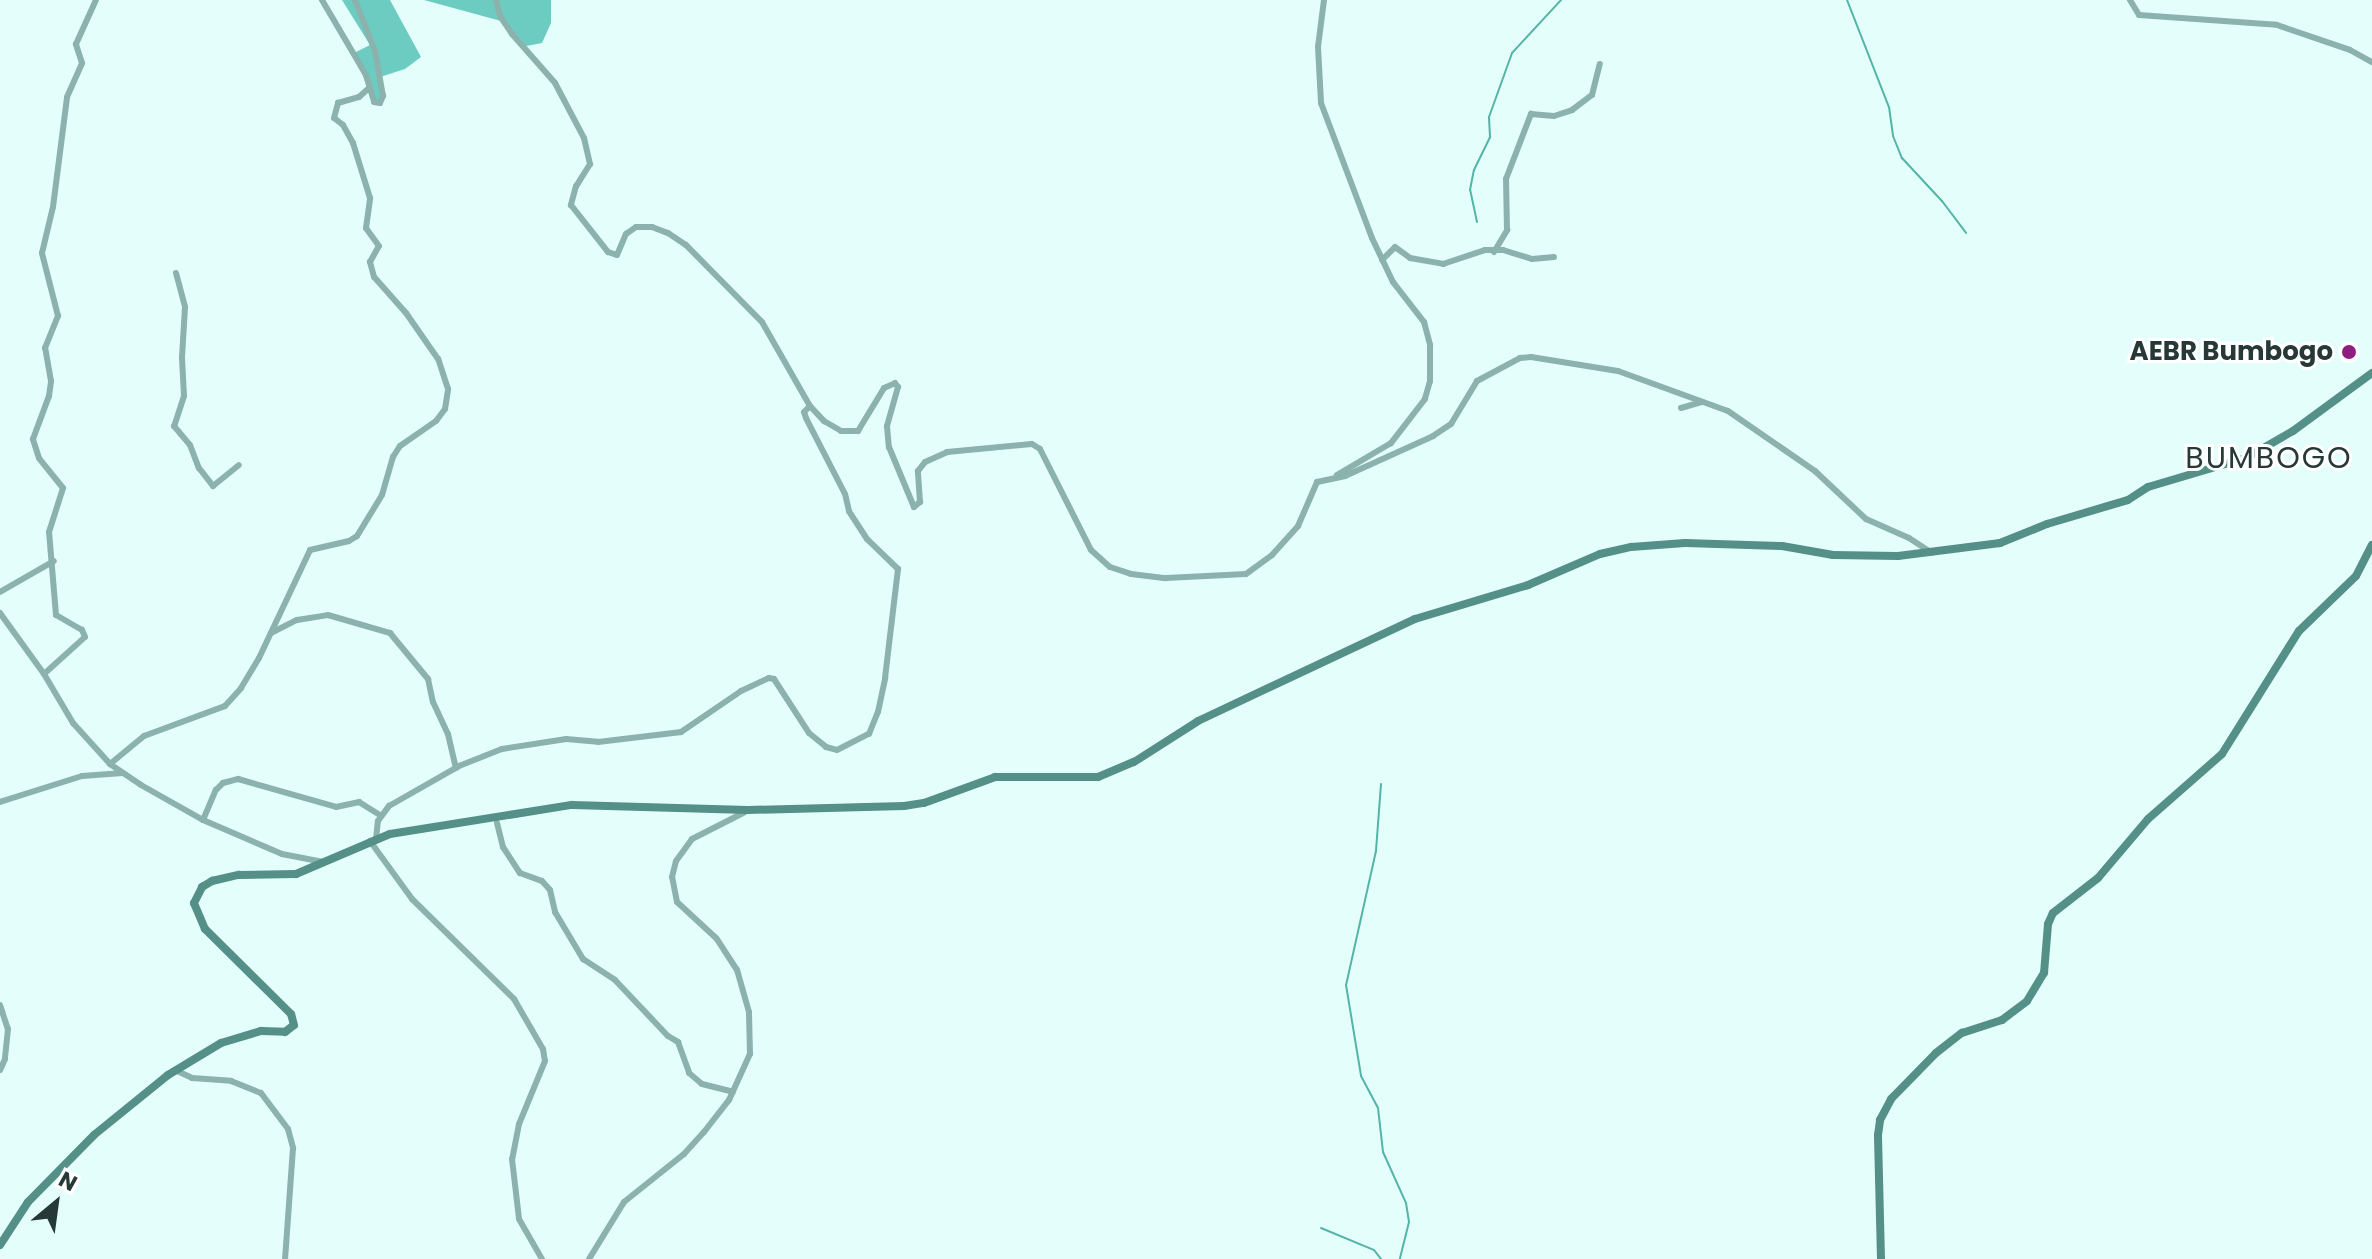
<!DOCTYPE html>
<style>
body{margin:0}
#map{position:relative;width:2372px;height:1259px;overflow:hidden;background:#e4fffb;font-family:Poppins,sans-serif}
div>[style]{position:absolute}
.forest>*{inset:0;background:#6dccc1}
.stream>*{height:2px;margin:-1px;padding:0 1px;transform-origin:1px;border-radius:1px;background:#53b4a8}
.street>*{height:6px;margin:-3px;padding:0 3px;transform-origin:3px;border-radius:3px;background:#8cb2ad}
.secondary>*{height:8px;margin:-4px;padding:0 4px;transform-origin:4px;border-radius:4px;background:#559088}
.dots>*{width:22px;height:22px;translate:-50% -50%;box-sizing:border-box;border:4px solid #fff;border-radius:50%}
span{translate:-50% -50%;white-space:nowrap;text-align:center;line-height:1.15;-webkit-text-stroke:6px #fff;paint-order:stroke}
.poi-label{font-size:26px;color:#273937;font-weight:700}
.right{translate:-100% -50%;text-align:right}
.quarter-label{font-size:30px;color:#273937;letter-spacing:2px}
.north{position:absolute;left:16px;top:1163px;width:80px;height:80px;-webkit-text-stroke:6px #fff;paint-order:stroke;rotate:29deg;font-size:22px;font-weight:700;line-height:32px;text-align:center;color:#273937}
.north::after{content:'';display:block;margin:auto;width:28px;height:36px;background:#273937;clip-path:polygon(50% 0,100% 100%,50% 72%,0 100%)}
</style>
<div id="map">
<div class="forest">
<i style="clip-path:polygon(342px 0,390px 0,421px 57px,405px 69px,380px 77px,383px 95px,380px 102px,373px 101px,354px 53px,370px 45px)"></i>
<i style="clip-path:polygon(424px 0,551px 0,551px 23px,542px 43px,521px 47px,501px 21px)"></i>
</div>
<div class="stream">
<i style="left:1847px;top:0;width:115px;rotate:68.6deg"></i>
<i style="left:1889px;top:107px;width:29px;rotate:82deg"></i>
<i style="left:1893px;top:136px;width:24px;rotate:68deg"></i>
<i style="left:1902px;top:158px;width:59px;rotate:47.1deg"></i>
<i style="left:1942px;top:201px;width:40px;rotate:53deg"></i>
<i style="left:1477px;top:222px;width:33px;rotate:-102deg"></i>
<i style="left:1470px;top:190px;width:20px;rotate:-79deg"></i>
<i style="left:1474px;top:170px;width:37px;rotate:-64deg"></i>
<i style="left:1490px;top:137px;width:20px;rotate:-93deg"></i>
<i style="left:1489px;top:117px;width:68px;rotate:-70.2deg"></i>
<i style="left:1512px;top:53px;width:72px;rotate:-47.2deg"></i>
<i style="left:1381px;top:784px;width:67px;rotate:94.3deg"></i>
<i style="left:1376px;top:851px;width:137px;rotate:102.6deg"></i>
<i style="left:1346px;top:985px;width:92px;rotate:80.6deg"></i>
<i style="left:1361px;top:1076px;width:36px;rotate:62deg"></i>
<i style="left:1378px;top:1108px;width:44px;rotate:83.5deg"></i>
<i style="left:1383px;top:1152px;width:56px;rotate:65.7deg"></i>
<i style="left:1406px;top:1203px;width:19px;rotate:81deg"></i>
<i style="left:1409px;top:1222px;width:38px;rotate:104deg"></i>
<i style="left:1321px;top:1228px;width:57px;rotate:22.5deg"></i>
<i style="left:1374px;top:1250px;width:11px;rotate:52deg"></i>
</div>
<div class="street">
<i style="left:322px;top:0;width:87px;rotate:59.6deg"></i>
<i style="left:366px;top:75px;width:28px;rotate:73deg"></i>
<i style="left:374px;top:102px;width:6px;rotate:9deg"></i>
<i style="left:380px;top:103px;width:8px;rotate:-67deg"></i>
<i style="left:383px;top:96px;width:46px;rotate:-100.1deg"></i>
<i style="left:375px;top:51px;width:55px;rotate:-111.4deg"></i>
<i style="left:496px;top:0;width:16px;rotate:76deg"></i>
<i style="left:500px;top:16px;width:22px;rotate:56deg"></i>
<i style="left:512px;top:34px;width:65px;rotate:48.7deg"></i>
<i style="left:555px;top:83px;width:62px;rotate:62.2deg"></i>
<i style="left:584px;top:138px;width:27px;rotate:77deg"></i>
<i style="left:590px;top:164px;width:26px;rotate:122deg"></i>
<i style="left:576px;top:186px;width:20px;rotate:105deg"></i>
<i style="left:571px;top:205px;width:60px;rotate:51.8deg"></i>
<i style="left:608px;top:252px;width:9px;rotate:18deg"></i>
<i style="left:617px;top:255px;width:23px;rotate:-67deg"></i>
<i style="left:626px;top:234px;width:12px;rotate:-35deg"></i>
<i style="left:636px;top:227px;width:16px"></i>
<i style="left:652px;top:227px;width:17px;rotate:21deg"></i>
<i style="left:668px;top:233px;width:22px;rotate:34deg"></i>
<i style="left:686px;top:245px;width:108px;rotate:45.4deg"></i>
<i style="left:762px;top:322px;width:97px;rotate:60.3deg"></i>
<i style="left:810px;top:406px;width:21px;rotate:47deg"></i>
<i style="left:824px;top:421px;width:20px;rotate:30deg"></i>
<i style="left:841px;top:431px;width:17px"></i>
<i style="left:858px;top:431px;width:50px;rotate:-58.8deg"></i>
<i style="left:884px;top:388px;width:12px;rotate:-24deg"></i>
<i style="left:895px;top:383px;width:5px;rotate:53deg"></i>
<i style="left:898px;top:387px;width:41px;rotate:105.8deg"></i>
<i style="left:887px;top:426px;width:21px;rotate:85deg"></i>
<i style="left:889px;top:447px;width:65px;rotate:67.4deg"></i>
<i style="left:914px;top:507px;width:8px;rotate:-40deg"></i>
<i style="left:920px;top:502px;width:31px;rotate:-94deg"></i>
<i style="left:918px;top:471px;width:11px;rotate:-52deg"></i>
<i style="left:925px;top:462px;width:24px;rotate:-24deg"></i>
<i style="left:947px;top:452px;width:85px;rotate:-5.4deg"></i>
<i style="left:1032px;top:444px;width:9px;rotate:32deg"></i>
<i style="left:1040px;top:449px;width:113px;rotate:63.2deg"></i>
<i style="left:1091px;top:550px;width:25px;rotate:42deg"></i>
<i style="left:1110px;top:567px;width:22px;rotate:18deg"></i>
<i style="left:1131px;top:574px;width:35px;rotate:7deg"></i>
<i style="left:1166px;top:578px;width:80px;rotate:-2.9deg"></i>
<i style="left:1246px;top:574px;width:32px;rotate:-36deg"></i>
<i style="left:1272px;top:555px;width:39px;rotate:-48deg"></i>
<i style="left:1298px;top:526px;width:48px;rotate:-66.6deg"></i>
<i style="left:1317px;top:482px;width:29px;rotate:-12deg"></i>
<i style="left:1345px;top:476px;width:97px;rotate:-24.4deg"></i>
<i style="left:1433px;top:436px;width:22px;rotate:-34deg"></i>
<i style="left:1451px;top:424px;width:50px;rotate:-58.8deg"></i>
<i style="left:1477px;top:381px;width:49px;rotate:-28.1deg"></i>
<i style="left:1520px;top:358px;width:11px;rotate:-5deg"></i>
<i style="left:1531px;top:357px;width:88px;rotate:9.1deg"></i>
<i style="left:1618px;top:371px;width:117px;rotate:20deg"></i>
<i style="left:1728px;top:411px;width:106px;rotate:34.6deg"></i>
<i style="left:1815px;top:471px;width:70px;rotate:43.3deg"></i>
<i style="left:1866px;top:519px;width:47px;rotate:23.8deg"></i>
<i style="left:1909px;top:538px;width:27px;rotate:33deg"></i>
<i style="left:1324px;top:0;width:47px;rotate:97.3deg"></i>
<i style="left:1318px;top:47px;width:56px;rotate:86.9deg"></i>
<i style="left:1321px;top:103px;width:144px;rotate:69.3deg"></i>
<i style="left:1372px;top:238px;width:49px;rotate:64.5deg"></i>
<i style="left:1393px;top:282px;width:51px;rotate:52.2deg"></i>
<i style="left:1424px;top:322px;width:24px;rotate:75deg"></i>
<i style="left:1430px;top:345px;width:36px;rotate:90deg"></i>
<i style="left:1430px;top:381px;width:19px;rotate:106deg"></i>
<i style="left:1425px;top:399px;width:56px;rotate:127.7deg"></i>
<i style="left:1391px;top:443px;width:63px;rotate:149.3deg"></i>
<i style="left:2130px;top:0;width:17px;rotate:59deg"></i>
<i style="left:2139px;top:15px;width:138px;rotate:4.1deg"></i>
<i style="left:2277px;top:25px;width:77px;rotate:18.9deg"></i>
<i style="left:2350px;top:50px;width:25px;rotate:29deg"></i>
<i style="left:1494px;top:252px;width:26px;rotate:-59deg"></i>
<i style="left:1507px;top:230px;width:51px;rotate:-91.1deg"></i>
<i style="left:1506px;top:179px;width:70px;rotate:-69deg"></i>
<i style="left:1531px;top:114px;width:23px;rotate:5deg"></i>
<i style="left:1554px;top:116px;width:19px;rotate:-18deg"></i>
<i style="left:1572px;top:110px;width:25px;rotate:-37deg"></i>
<i style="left:1592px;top:95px;width:32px;rotate:-76deg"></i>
<i style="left:1382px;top:260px;width:18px;rotate:-45deg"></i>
<i style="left:1395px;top:247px;width:19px;rotate:36deg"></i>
<i style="left:1410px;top:258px;width:34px;rotate:10deg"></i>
<i style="left:1443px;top:264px;width:44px;rotate:-18.4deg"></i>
<i style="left:1485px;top:250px;width:18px"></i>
<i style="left:1503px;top:250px;width:30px;rotate:17deg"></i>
<i style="left:1532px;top:259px;width:22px;rotate:-5deg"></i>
<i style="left:176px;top:273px;width:35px;rotate:75deg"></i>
<i style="left:185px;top:307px;width:51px;rotate:93.4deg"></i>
<i style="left:182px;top:358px;width:38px;rotate:87deg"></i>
<i style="left:184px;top:396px;width:32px;rotate:108deg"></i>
<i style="left:174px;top:426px;width:25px;rotate:50deg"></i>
<i style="left:190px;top:445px;width:25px;rotate:69deg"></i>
<i style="left:199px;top:468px;width:23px;rotate:52deg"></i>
<i style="left:213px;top:486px;width:33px;rotate:-39deg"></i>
<i style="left:1681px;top:408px;width:22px;rotate:-16deg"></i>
<i style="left:0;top:592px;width:62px;rotate:-29.9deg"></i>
<i style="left:0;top:613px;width:75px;rotate:54.2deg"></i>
<i style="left:44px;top:674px;width:57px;rotate:59.4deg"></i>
<i style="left:73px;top:723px;width:55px;rotate:47.9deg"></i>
<i style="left:110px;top:764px;width:37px;rotate:34deg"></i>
<i style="left:141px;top:785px;width:71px;rotate:29.4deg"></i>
<i style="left:203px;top:820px;width:86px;rotate:23.3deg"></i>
<i style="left:282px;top:854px;width:42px;rotate:11deg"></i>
<i style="left:271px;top:633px;width:29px;rotate:-27deg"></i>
<i style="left:297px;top:620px;width:31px;rotate:-9deg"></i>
<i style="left:328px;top:615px;width:65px;rotate:16.2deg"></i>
<i style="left:390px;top:633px;width:60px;rotate:50.4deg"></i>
<i style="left:428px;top:679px;width:24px;rotate:78deg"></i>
<i style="left:433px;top:702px;width:35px;rotate:65deg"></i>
<i style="left:448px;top:734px;width:35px;rotate:77deg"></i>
<i style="left:44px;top:674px;width:55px;rotate:-42.1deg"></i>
<i style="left:85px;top:637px;width:8px;rotate:-113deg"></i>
<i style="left:82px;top:630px;width:30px;rotate:-150deg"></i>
<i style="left:56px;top:615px;width:83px;rotate:-94.8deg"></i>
<i style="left:49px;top:532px;width:46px;rotate:-72.3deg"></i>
<i style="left:63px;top:488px;width:38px;rotate:-129deg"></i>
<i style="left:39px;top:458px;width:20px;rotate:-108deg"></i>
<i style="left:33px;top:439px;width:46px;rotate:-69.6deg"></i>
<i style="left:49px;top:396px;width:15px;rotate:-82deg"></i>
<i style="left:51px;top:381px;width:34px;rotate:-100deg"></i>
<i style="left:45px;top:348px;width:35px;rotate:-68deg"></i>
<i style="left:58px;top:316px;width:65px;rotate:-104.3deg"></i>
<i style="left:42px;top:253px;width:47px;rotate:-76.6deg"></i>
<i style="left:53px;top:207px;width:111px;rotate:-82.7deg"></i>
<i style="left:67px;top:97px;width:37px;rotate:-66deg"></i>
<i style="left:82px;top:63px;width:20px;rotate:-108deg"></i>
<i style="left:76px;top:44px;width:48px;rotate:-65.6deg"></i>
<i style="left:110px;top:764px;width:44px;rotate:-39.5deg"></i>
<i style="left:144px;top:736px;width:86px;rotate:-20.3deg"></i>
<i style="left:225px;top:706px;width:24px;rotate:-48deg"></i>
<i style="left:241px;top:688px;width:35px;rotate:-59deg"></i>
<i style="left:259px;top:658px;width:119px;rotate:-64.7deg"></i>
<i style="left:310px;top:550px;width:40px;rotate:-13deg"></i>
<i style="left:349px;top:541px;width:9px;rotate:-32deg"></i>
<i style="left:357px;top:536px;width:48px;rotate:-58.6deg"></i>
<i style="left:382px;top:495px;width:40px;rotate:-74deg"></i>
<i style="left:393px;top:457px;width:13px;rotate:-58deg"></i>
<i style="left:400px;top:446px;width:44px;rotate:-34.8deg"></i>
<i style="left:436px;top:421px;width:15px;rotate:-53deg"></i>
<i style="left:445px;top:409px;width:20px;rotate:-81deg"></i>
<i style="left:448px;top:389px;width:32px;rotate:-108deg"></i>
<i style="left:438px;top:359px;width:56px;rotate:-124.8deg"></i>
<i style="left:406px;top:313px;width:48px;rotate:-131.6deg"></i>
<i style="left:374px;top:277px;width:16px;rotate:-105deg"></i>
<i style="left:370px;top:262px;width:18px;rotate:-61deg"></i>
<i style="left:379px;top:246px;width:22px;rotate:-126deg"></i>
<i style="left:366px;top:228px;width:30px;rotate:-82deg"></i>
<i style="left:370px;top:198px;width:58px;rotate:-107.2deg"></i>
<i style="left:353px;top:143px;width:21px;rotate:-119deg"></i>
<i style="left:343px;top:125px;width:11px;rotate:-142deg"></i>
<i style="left:334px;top:118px;width:16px;rotate:-75deg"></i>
<i style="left:338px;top:103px;width:22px;rotate:-16deg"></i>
<i style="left:359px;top:97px;width:15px;rotate:-42deg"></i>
<i style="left:0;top:802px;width:86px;rotate:-17.6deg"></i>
<i style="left:82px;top:776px;width:41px;rotate:-4.2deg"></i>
<i style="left:203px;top:820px;width:33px;rotate:-67deg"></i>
<i style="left:216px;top:790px;width:10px;rotate:-45deg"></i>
<i style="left:223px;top:783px;width:16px;rotate:-15deg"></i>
<i style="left:238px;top:779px;width:102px;rotate:15.9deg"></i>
<i style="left:336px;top:807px;width:24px;rotate:-12deg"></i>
<i style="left:359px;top:802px;width:26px;rotate:32deg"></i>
<i style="left:497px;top:823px;width:25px;rotate:76deg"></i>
<i style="left:503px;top:847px;width:31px;rotate:57deg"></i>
<i style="left:520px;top:873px;width:23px;rotate:20deg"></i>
<i style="left:542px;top:881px;width:12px;rotate:48deg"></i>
<i style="left:550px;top:890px;width:23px;rotate:77deg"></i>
<i style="left:555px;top:912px;width:55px;rotate:59.2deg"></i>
<i style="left:583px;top:959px;width:38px;rotate:33deg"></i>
<i style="left:615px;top:980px;width:77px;rotate:46.6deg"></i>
<i style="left:668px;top:1036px;width:12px;rotate:31deg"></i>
<i style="left:678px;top:1042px;width:33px;rotate:70deg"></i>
<i style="left:689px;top:1073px;width:17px;rotate:40deg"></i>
<i style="left:702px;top:1084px;width:32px;rotate:14deg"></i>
<i style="left:376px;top:839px;width:18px;rotate:-84deg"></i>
<i style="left:378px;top:821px;width:19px;rotate:-54deg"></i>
<i style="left:389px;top:806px;width:81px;rotate:-29.7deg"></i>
<i style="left:459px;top:766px;width:46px;rotate:-21.6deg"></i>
<i style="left:502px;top:749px;width:65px;rotate:-8.9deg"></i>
<i style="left:566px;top:739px;width:32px;rotate:5deg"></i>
<i style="left:598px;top:742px;width:84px;rotate:-6.9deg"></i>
<i style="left:681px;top:732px;width:73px;rotate:-34.3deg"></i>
<i style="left:741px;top:691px;width:31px;rotate:-25deg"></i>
<i style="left:769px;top:678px;width:5px;rotate:11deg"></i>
<i style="left:774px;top:679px;width:64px;rotate:57.1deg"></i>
<i style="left:809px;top:733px;width:22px;rotate:39deg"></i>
<i style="left:826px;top:747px;width:11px;rotate:15deg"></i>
<i style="left:837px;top:750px;width:36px;rotate:-27deg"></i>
<i style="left:869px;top:734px;width:24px;rotate:-68deg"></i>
<i style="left:878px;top:712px;width:35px;rotate:-78deg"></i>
<i style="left:885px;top:678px;width:110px;rotate:-83.2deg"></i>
<i style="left:898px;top:569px;width:43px;rotate:-135.9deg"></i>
<i style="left:867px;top:539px;width:33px;rotate:-123deg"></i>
<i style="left:849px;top:511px;width:17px;rotate:-103deg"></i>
<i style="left:845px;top:494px;width:85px;rotate:-117.2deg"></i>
<i style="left:806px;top:418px;width:6px;rotate:-108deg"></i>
<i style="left:804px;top:412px;width:8px;rotate:-45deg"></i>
<i style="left:370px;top:841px;width:72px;rotate:54.1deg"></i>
<i style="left:412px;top:899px;width:143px;rotate:44.4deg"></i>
<i style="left:514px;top:999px;width:58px;rotate:59.9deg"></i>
<i style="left:543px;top:1049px;width:12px;rotate:81deg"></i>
<i style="left:545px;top:1061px;width:68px;rotate:112.4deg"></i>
<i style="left:519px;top:1124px;width:36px;rotate:101deg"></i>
<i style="left:512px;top:1159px;width:60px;rotate:83.3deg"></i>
<i style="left:519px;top:1219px;width:46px;rotate:60.1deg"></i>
<i style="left:0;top:1005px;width:25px;rotate:72deg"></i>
<i style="left:8px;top:1029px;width:30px;rotate:96deg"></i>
<i style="left:5px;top:1059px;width:12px;rotate:114deg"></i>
<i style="left:175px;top:1070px;width:19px;rotate:25deg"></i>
<i style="left:192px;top:1078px;width:39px;rotate:4deg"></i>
<i style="left:231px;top:1081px;width:32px;rotate:22deg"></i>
<i style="left:261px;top:1093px;width:45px;rotate:53.1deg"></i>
<i style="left:288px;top:1129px;width:20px;rotate:75deg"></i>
<i style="left:293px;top:1148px;width:111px;rotate:94.1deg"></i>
<i style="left:589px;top:1259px;width:67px;rotate:-58.4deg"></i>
<i style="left:624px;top:1202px;width:77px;rotate:-38.7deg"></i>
<i style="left:684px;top:1154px;width:30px;rotate:-48deg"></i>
<i style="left:704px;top:1132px;width:41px;rotate:-52deg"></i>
<i style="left:729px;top:1100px;width:51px;rotate:-65.5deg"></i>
<i style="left:750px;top:1054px;width:42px;rotate:-91.4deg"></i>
<i style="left:749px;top:1012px;width:44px;rotate:-105.9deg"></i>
<i style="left:737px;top:970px;width:38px;rotate:-123deg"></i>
<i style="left:716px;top:938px;width:53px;rotate:-137.3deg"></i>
<i style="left:677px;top:902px;width:25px;rotate:-101deg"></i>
<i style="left:672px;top:877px;width:16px;rotate:-76deg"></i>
<i style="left:676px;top:861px;width:27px;rotate:-54deg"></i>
<i style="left:692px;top:839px;width:59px;rotate:-27deg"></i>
</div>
<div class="secondary">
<i style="left:0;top:1245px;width:51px;rotate:-56.9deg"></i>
<i style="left:28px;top:1202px;width:94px;rotate:-45.4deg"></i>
<i style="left:94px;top:1135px;width:95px;rotate:-39deg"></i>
<i style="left:168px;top:1075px;width:62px;rotate:-31.1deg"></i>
<i style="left:221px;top:1043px;width:42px;rotate:-16.7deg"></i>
<i style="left:261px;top:1031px;width:24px;rotate:2deg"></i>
<i style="left:285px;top:1032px;width:11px;rotate:-38deg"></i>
<i style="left:294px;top:1025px;width:11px;rotate:-105deg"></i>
<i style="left:291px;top:1014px;width:121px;rotate:-135.3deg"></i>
<i style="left:205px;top:929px;width:28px;rotate:-113deg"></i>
<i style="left:194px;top:903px;width:18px;rotate:-63deg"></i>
<i style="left:202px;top:887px;width:12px;rotate:-31deg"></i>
<i style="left:212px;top:881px;width:28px;rotate:-13deg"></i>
<i style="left:239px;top:875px;width:57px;rotate:-1deg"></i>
<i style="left:296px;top:874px;width:102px;rotate:-23.1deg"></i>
<i style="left:390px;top:834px;width:184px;rotate:-9.1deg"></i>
<i style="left:572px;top:805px;width:176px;rotate:1.6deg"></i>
<i style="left:748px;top:810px;width:156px;rotate:-1.5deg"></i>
<i style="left:904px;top:806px;width:20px;rotate:-9deg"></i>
<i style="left:924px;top:803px;width:76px;rotate:-20.1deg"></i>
<i style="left:995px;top:777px;width:103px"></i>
<i style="left:1098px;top:777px;width:39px;rotate:-23deg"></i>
<i style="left:1134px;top:762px;width:76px;rotate:-32.6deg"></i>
<i style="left:1198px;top:721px;width:240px;rotate:-25.2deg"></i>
<i style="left:1415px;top:619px;width:118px;rotate:-16.7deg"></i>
<i style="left:1528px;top:585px;width:78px;rotate:-23.3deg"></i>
<i style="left:1600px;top:554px;width:32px;rotate:-13deg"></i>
<i style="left:1631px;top:547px;width:54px;rotate:-4.2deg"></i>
<i style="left:1685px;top:543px;width:97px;rotate:1.8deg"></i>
<i style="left:1782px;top:546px;width:52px;rotate:10deg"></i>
<i style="left:1833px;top:555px;width:65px;rotate:0.9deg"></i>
<i style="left:1898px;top:556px;width:103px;rotate:-7.3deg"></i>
<i style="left:2000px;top:543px;width:51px;rotate:-22deg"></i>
<i style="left:2047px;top:524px;width:84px;rotate:-16.5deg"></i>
<i style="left:2128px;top:500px;width:24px;rotate:-33deg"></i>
<i style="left:2148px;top:487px;width:102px;rotate:-16.5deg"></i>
<i style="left:2246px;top:458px;width:54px;rotate:-29.9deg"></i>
<i style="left:2293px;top:431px;width:98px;rotate:-36.3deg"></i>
<i style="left:1881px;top:1259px;width:124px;rotate:-91.4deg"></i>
<i style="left:1878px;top:1135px;width:15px;rotate:-82deg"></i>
<i style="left:1880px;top:1120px;width:24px;rotate:-62deg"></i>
<i style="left:1891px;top:1099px;width:64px;rotate:-45.6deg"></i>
<i style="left:1936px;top:1053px;width:33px;rotate:-38deg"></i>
<i style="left:1962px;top:1033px;width:42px;rotate:-18deg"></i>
<i style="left:2002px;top:1020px;width:31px;rotate:-37deg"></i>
<i style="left:2027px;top:1001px;width:33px;rotate:-59deg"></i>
<i style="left:2044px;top:973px;width:49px;rotate:-85.3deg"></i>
<i style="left:2048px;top:924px;width:12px;rotate:-66deg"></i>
<i style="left:2053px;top:913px;width:57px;rotate:-37.9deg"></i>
<i style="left:2098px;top:878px;width:77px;rotate:-49.7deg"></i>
<i style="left:2148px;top:819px;width:98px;rotate:-41.3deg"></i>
<i style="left:2222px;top:754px;width:145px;rotate:-58deg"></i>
<i style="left:2299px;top:631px;width:79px;rotate:-44deg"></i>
<i style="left:2356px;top:576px;width:35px;rotate:-63deg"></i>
</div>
<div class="dots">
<i style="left:2349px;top:352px;background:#901e7f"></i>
</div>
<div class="poi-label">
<span class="right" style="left:2333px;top:352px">AEBR Bumbogo</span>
</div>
<div class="quarter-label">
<span style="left:2269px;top:458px">BUMBOGO</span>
</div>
<div class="north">N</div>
</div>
